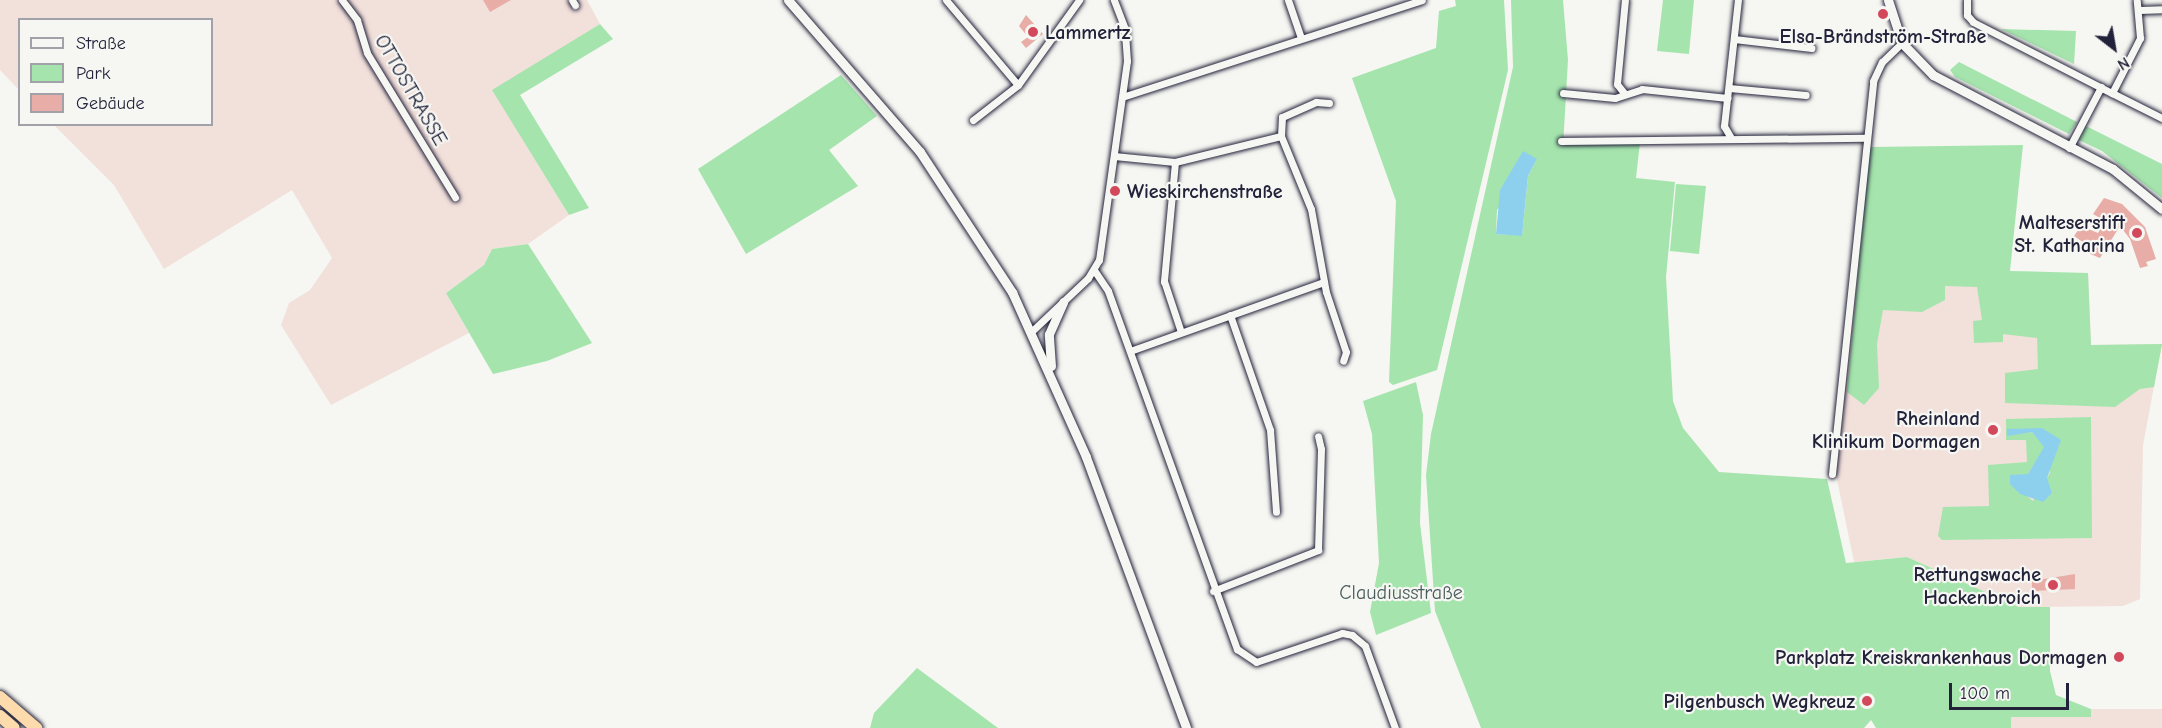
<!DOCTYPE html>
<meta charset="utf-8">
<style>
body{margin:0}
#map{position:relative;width:2162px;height:728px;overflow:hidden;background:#f6f6f2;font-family:"Comic Neue",sans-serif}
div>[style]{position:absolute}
.built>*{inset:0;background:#f2e0db}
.green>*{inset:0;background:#a5e5ad}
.water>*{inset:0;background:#8dd0ee}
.building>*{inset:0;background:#e7ada6}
.roads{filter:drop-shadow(0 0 2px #22223b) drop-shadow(0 0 2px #22223b)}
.street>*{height:7px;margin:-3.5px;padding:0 3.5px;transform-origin:3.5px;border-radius:3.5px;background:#f6f6f2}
.secondary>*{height:9px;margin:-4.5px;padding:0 4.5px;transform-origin:4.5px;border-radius:4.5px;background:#f6f6f2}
.highway>*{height:12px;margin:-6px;padding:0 6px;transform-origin:6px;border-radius:6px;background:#fddbac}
.dots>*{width:16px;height:16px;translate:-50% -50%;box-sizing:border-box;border:3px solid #f6f6f2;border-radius:50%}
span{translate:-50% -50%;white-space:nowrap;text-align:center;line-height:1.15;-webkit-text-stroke:4.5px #f6f6f2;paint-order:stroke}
.poi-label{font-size:20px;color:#22223b;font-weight:700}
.left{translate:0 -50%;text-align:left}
.right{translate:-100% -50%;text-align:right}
.street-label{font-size:20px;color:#22223b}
.park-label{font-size:20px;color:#495c5d}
.legend{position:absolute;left:18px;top:18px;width:195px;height:108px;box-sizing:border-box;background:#f6f6f2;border:2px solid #a1a1a9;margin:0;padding:8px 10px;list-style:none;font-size:18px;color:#22223b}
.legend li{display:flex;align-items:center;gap:12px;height:30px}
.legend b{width:30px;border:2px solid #a1a1a9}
.north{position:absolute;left:2084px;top:18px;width:60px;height:60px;-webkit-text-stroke:4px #f6f6f2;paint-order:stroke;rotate:149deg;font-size:16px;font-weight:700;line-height:24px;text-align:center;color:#22223b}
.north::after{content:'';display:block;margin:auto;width:21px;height:27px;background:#22223b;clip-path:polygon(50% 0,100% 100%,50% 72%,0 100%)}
.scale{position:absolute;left:1949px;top:683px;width:120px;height:27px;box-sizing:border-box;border:3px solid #22223b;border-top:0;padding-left:8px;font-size:18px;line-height:21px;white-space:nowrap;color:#22223b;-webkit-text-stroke:4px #f6f6f2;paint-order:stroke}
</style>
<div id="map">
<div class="built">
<i style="clip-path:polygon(0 0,587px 0,600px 24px,493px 91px,569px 215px,528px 244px,492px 249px,484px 265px,446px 293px,469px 333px,331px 405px,281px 325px,289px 303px,310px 290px,332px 258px,292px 190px,164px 269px,114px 185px,54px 125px,212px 124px,212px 20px,20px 20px,19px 90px,0 70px)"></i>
<i style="clip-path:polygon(2088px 273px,2091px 345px,2162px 344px,2143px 445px,2140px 599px,2123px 606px,2019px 607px,1907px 557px,1854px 562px,1836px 475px,1858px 275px)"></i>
<i style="clip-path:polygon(2091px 709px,2162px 709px,2162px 728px,2011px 728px,2011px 717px,2090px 717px)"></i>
</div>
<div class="green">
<i style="clip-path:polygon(1455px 0,1504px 0,1508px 70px,1437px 370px,1393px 385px,1389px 382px,1396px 201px,1352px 78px,1436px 48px,1439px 11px,1456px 6px)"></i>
<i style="clip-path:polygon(evenodd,1511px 0,1563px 0,1568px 60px,1563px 147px,1568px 143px,1640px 142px,1636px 178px,1675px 182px,1666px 277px,1673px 401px,1683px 428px,1719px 472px,1827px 479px,1846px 563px,1907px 557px,2019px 607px,2050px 607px,2050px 671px,2056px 695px,2091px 709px,2091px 717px,2011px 717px,2011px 728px,1876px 728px,1871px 720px,1864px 728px,1481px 728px,1435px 611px,1426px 475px,1431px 434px,1513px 67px,1511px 0,1537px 159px,1528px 176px,1522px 235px,1496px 234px,1497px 210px,1537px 159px)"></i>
<i style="clip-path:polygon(1663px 0,1694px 0,1689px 54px,1657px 51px)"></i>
<i style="clip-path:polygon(600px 24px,613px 39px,520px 95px,589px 208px,569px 215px,492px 90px)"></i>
<i style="clip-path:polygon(2001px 29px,2076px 31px,2074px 64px)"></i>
<i style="clip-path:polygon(1959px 62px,2077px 122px,2069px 134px,1955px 77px,1950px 70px)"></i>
<i style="clip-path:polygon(841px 75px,877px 116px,829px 150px,858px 186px,746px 254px,698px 169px)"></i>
<i style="clip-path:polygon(2086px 126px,2162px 164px,2162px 198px,2102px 151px,2079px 140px)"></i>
<i style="clip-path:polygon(2023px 145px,2010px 271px,2088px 273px,2091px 345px,2162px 344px,2154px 387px,2140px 389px,2115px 407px,2005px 403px,2005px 373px,2038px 369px,2037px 338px,2003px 334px,2003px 342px,1974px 343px,1973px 321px,1982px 320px,1977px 287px,1945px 286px,1945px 300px,1922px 312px,1883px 310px,1877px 344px,1879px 388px,1864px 405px,1847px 392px,1870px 147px)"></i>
<i style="clip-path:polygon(1676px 184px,1706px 186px,1699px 254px,1670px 251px)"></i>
<i style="clip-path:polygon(528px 244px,592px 343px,547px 361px,493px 374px,446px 293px,484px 265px,492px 249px)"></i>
<i style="clip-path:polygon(1416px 382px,1423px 415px,1420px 523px,1431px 613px,1376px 635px,1370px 612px,1379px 563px,1372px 434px,1363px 401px)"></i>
<i style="clip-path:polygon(evenodd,2091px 417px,2092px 538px,1942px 540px,1938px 536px,1943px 507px,1989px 506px,1988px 465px,2027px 462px,2026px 440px,2006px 440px,2006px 419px,2091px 417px,2046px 430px,2050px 473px,2033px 501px,2026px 495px,2028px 474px,2045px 447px,2032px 432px,2015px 433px,2046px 430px)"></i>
<i style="clip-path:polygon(917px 668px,998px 728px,870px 728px,874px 713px)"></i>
</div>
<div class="water">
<i style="clip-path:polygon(1523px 151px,1537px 159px,1528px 176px,1522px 236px,1496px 234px,1500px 190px)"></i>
<i style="clip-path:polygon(2042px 428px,2061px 440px,2047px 478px,2052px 493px,2043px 502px,2020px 494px,2010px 484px,2010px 475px,2028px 474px,2044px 447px,2032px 432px,2007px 436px,2007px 429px)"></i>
</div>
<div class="building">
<i style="clip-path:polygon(483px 0,511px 0,490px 12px)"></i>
<i style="clip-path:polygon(1026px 15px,1043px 34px,1026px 48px,1021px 42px,1028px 37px,1019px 26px)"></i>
<i style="clip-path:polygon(2104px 198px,2122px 204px,2145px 227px,2156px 259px,2146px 262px,2148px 266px,2140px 268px,2130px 239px,2120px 226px,2100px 258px,2083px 251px,2087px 245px,2074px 236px,2081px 226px,2098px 233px,2105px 221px,2093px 214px)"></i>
<i style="clip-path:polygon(2075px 574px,2075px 589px,2032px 591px,2032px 581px)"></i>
</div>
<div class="roads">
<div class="street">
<i style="left:342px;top:0;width:25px;rotate:53deg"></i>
<i style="left:357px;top:20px;width:34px;rotate:73deg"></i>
<i style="left:367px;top:53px;width:169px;rotate:58.6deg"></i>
<i style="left:572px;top:0;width:6px;rotate:59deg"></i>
<i style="left:946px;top:0;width:111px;rotate:49.7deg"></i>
<i style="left:1288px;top:0;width:40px;rotate:71.1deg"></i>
<i style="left:1967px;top:0;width:15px;rotate:90deg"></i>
<i style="left:1967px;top:15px;width:9px;rotate:49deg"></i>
<i style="left:1973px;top:22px;width:156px;rotate:27.1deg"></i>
<i style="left:2112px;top:93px;width:62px;rotate:-63deg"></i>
<i style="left:2140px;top:38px;width:38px;rotate:-95deg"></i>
<i style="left:2139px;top:10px;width:23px;rotate:-2deg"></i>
<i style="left:1734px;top:39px;width:78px;rotate:6.7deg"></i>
<i style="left:1729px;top:88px;width:77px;rotate:5.2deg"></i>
<i style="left:1563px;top:93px;width:52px;rotate:5.5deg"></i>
<i style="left:1615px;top:98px;width:28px;rotate:-18deg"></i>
<i style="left:1642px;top:89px;width:86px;rotate:6deg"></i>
<i style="left:1624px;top:93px;width:11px;rotate:-128deg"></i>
<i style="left:1617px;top:84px;width:84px;rotate:-84.6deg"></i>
<i style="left:2112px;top:93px;width:56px;rotate:26.6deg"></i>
<i style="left:1122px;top:97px;width:315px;rotate:-17.9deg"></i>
<i style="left:1329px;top:103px;width:13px;rotate:-176deg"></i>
<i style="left:1316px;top:102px;width:37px;rotate:156deg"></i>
<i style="left:1282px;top:117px;width:19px;rotate:93deg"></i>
<i style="left:1281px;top:136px;width:79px;rotate:67.7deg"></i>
<i style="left:1311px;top:209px;width:84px;rotate:79.8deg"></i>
<i style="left:1326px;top:292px;width:63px;rotate:71.6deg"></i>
<i style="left:1346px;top:352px;width:9px;rotate:108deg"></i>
<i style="left:973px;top:120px;width:57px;rotate:-37.9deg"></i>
<i style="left:1018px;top:85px;width:105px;rotate:-54.3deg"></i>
<i style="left:1731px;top:138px;width:14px;rotate:-120deg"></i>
<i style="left:1724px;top:126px;width:127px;rotate:-83.7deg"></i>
<i style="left:1561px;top:141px;width:305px;rotate:-0.6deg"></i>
<i style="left:2069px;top:148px;width:69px;rotate:-62.3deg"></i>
<i style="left:1114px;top:156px;width:61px;rotate:5.6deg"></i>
<i style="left:1175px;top:162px;width:109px;rotate:-13.8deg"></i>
<i style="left:1175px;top:162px;width:120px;rotate:95.3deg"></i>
<i style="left:1164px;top:281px;width:54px;rotate:71.6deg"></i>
<i style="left:1094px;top:270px;width:25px;rotate:56deg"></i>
<i style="left:1108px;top:291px;width:381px;rotate:70.2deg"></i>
<i style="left:1237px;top:649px;width:23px;rotate:34deg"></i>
<i style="left:1256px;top:662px;width:91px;rotate:-18.6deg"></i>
<i style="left:1342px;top:633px;width:10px;rotate:11deg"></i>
<i style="left:1352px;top:635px;width:17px;rotate:40deg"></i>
<i style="left:1365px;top:646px;width:87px;rotate:69.9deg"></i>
<i style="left:1230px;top:315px;width:122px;rotate:70.8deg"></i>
<i style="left:1270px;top:430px;width:82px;rotate:85.8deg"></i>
<i style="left:1032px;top:331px;width:77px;rotate:-43.4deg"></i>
<i style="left:1088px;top:278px;width:21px;rotate:-59deg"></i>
<i style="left:1099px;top:260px;width:201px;rotate:-82deg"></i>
<i style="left:1127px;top:61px;width:32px;rotate:-94deg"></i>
<i style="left:1125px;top:29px;width:31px;rotate:-111deg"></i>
<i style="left:1130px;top:351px;width:206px;rotate:-19.6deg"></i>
<i style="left:1832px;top:474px;width:395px;rotate:-84deg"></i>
<i style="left:1873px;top:81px;width:21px;rotate:-65deg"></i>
<i style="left:1882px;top:62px;width:28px;rotate:-44deg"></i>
<i style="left:1213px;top:591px;width:113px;rotate:-21.3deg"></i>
<i style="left:1318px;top:550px;width:101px;rotate:-88.3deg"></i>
<i style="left:1321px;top:449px;width:13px;rotate:-103deg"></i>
</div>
<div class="secondary">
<i style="left:788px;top:0;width:201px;rotate:49deg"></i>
<i style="left:920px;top:152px;width:168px;rotate:56.7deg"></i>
<i style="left:1012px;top:292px;width:181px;rotate:65.8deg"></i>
<i style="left:1086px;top:457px;width:289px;rotate:69.7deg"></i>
<i style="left:1888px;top:0;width:45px;rotate:72deg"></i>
<i style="left:1902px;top:43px;width:45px;rotate:45.9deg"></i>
<i style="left:1933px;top:75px;width:203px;rotate:27.6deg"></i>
<i style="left:2113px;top:169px;width:63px;rotate:39.2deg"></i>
<i style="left:1051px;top:366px;width:32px;rotate:-94deg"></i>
<i style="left:1049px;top:334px;width:35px;rotate:-66deg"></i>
</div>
<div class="highway">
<i style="left:0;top:697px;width:48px;rotate:40.7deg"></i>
<i style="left:0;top:716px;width:18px;rotate:41deg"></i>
</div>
</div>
<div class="dots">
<i style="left:1883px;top:14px;background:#d1495b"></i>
<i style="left:1033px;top:32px;background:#d1495b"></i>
<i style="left:1115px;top:191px;background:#d1495b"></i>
<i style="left:2137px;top:233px;background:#d1495b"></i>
<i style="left:1993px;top:430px;background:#d1495b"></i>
<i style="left:2053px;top:585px;background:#d1495b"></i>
<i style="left:2119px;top:657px;background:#d1495b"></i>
<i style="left:1867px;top:701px;background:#d1495b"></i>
</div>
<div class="poi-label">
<span class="left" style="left:1045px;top:32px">Lammertz</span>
<span style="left:1883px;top:36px">Elsa-Brändström-Straße</span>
<span class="left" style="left:1127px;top:191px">Wieskirchenstraße</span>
<span class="right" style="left:2125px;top:234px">Malteserstift<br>St. Katharina</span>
<span class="right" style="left:1980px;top:430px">Rheinland<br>Klinikum Dormagen</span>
<span class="right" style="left:2041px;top:586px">Rettungswache<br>Hackenbroich</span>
<span class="right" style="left:2107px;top:657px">Parkplatz Kreiskrankenhaus Dormagen</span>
<span class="right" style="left:1855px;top:701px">Pilgenbusch Wegkreuz</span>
</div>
<div class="street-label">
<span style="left:411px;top:90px;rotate:60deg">OTTOSTRASSE</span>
</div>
<div class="park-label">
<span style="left:1401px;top:592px">Claudiusstraße</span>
</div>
<ul class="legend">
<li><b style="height:8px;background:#f6f6f2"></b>Straße</li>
<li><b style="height:16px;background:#a5e5ad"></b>Park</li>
<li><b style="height:16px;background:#e7ada6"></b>Gebäude</li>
</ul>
<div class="north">N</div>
<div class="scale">100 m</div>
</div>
